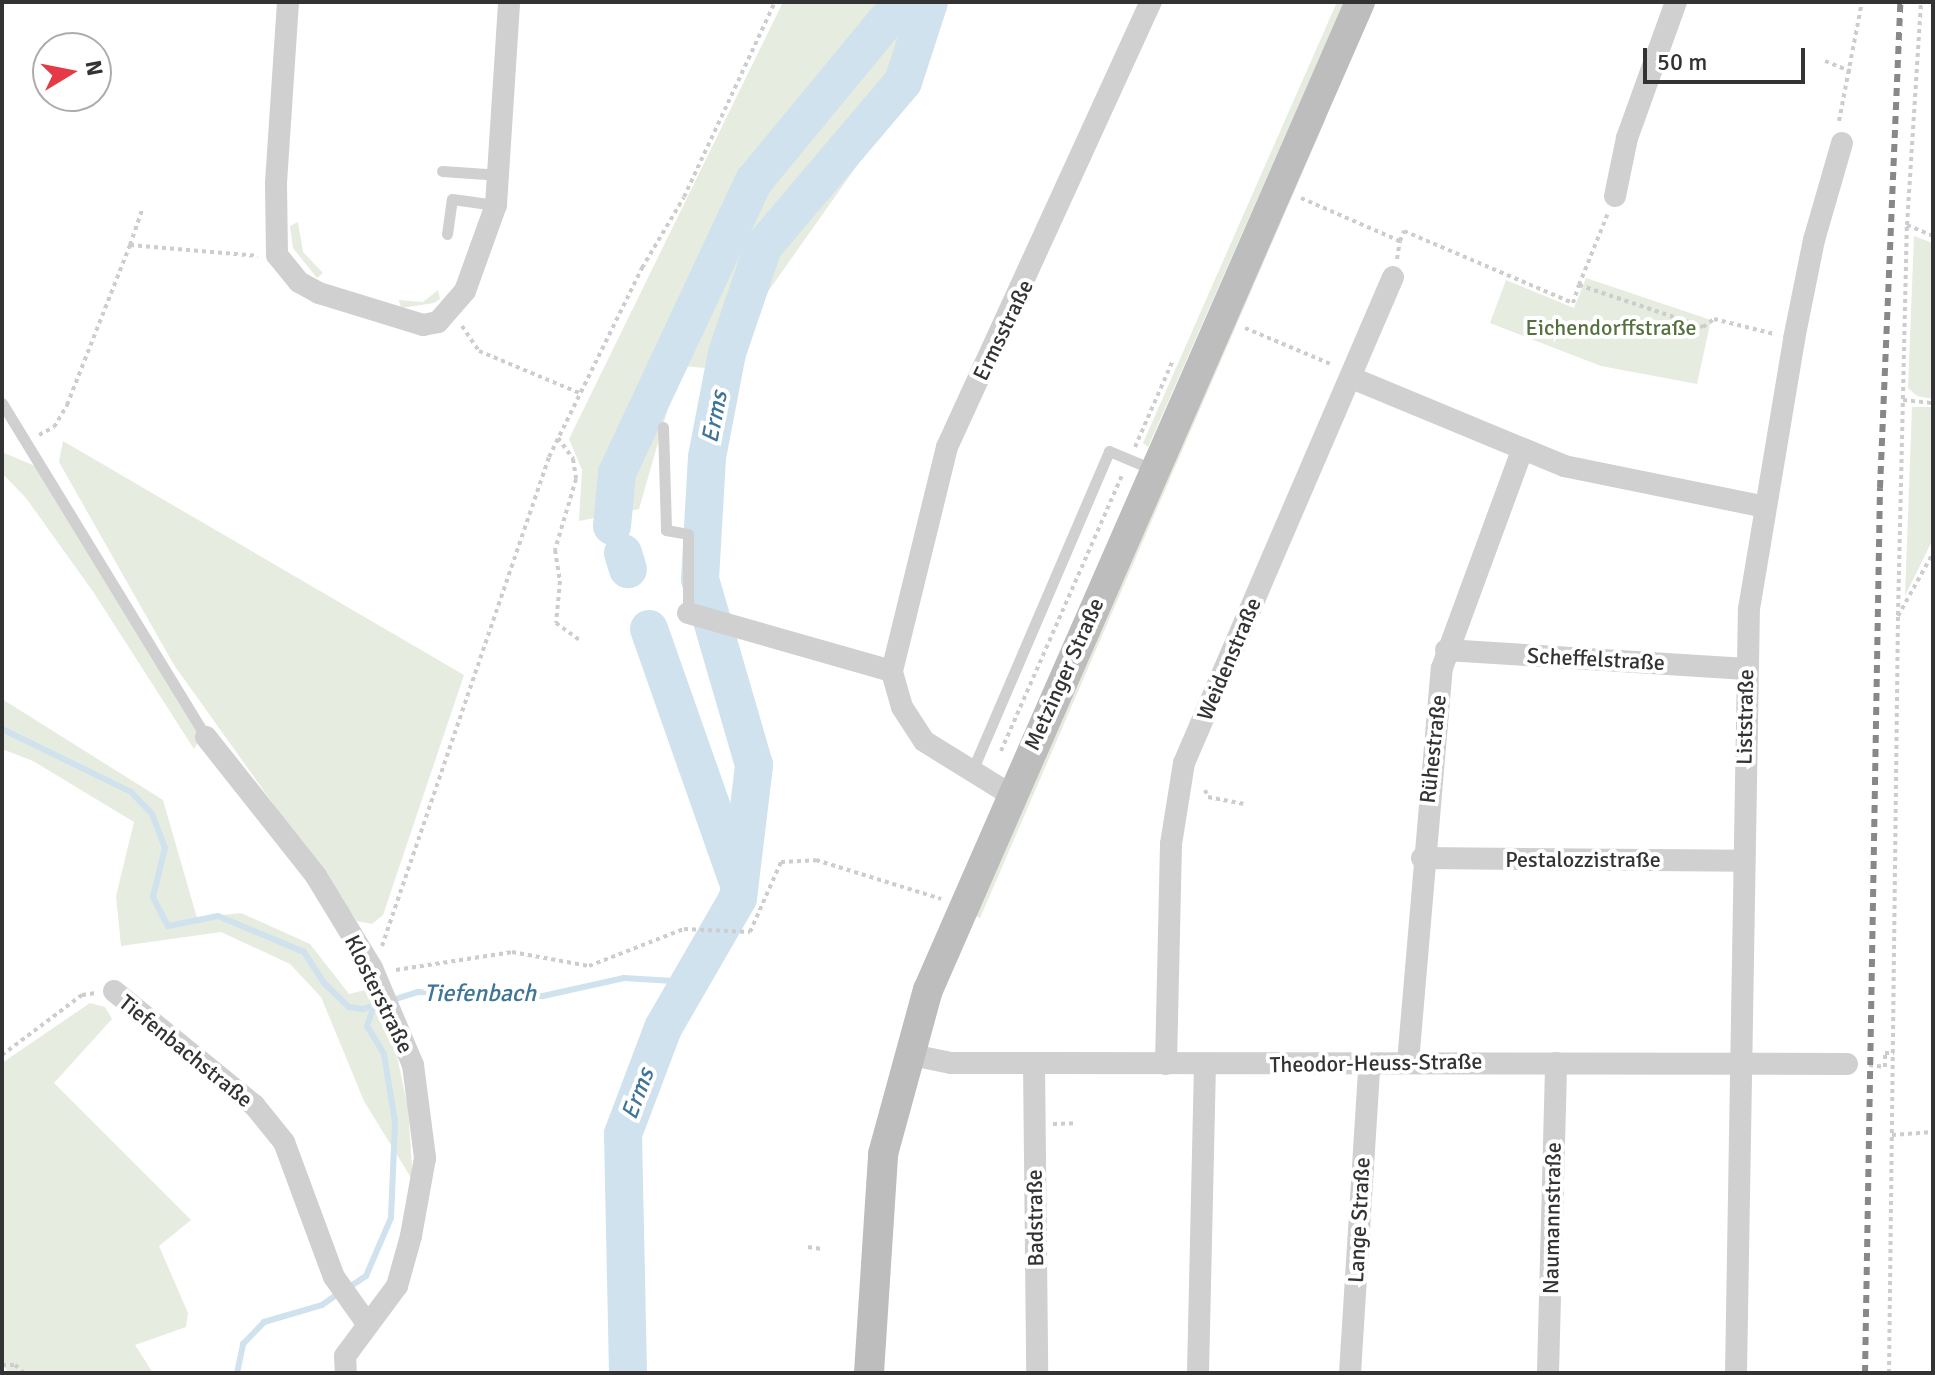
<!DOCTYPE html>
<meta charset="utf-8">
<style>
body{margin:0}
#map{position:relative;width:1935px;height:1375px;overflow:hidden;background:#fff;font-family:Signika,sans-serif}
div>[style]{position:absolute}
.green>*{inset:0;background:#e6ecdf}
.stream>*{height:6px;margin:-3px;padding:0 3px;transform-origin:3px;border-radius:3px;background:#cfe2ee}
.river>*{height:38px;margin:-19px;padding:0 19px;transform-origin:19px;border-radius:19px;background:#cfe2ee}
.path>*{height:4px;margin-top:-2px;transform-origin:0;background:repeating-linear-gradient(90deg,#cdcdcd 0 4px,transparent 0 8px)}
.lane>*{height:11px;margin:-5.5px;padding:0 5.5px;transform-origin:5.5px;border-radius:5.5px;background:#d0d0d0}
.street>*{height:22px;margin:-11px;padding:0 11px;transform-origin:11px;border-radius:11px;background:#d0d0d0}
.secondary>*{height:30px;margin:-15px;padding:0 15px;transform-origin:15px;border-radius:15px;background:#bdbdbd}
.rail>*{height:6px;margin-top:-3px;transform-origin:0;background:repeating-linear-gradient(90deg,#888 0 8px,transparent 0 14px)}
span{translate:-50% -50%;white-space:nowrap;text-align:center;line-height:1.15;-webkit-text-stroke:8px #fff;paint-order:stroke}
.park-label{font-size:22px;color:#56703f}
.street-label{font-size:22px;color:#333}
.water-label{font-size:24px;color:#3f7597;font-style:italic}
.frame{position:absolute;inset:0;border:4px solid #333;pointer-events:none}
.north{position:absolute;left:32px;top:32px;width:80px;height:80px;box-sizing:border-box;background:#fff;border:2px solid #adadad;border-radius:50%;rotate:80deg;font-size:22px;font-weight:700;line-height:32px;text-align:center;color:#333}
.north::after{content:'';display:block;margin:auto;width:28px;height:36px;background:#e63946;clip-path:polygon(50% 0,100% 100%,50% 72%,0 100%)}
.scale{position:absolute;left:1643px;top:48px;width:162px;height:36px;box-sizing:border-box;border:4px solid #333;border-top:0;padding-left:10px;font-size:24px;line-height:28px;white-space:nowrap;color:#333;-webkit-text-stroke:6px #fff;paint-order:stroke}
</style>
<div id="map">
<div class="green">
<i style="clip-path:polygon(783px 2px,940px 2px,928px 65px,755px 310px,733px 370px,680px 366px,639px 509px,579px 521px,582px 470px,569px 439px)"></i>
<i style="clip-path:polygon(1337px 2px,1344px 2px,1148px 447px,1143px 443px)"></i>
<i style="clip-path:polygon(1326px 118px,980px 918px,974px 915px,1323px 119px)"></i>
<i style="clip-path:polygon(298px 222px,303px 252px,323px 273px,317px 278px,293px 248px,290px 226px)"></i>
<i style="clip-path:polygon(1914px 236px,1933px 243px,1933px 399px,1917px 396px,1908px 388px)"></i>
<i style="clip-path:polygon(1586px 278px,1711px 320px,1697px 384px,1601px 366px,1490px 323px,1506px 280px,1574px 308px)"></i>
<i style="clip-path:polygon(438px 290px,440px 299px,434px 303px,401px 308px,399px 300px,423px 302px)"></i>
<i style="clip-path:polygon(1912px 407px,1933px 407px,1933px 539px,1905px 596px)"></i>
<i style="clip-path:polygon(63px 441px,464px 675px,383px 915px,372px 924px,357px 921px,174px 665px,59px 462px)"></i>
<i style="clip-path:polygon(2px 452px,35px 466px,201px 737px,194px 749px,94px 593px,26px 498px,2px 473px)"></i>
<i style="clip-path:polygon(2px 699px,163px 800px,197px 918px,241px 913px,310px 944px,349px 994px,369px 989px,394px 1042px,408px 1108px,413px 1181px,364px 1101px,321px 997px,290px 964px,221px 932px,121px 946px,116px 896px,134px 822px,33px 761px,2px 749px)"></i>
<i style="clip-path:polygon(90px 1003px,105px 1007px,112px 1019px,54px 1083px,191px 1220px,159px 1246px,188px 1313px,186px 1327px,135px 1345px,153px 1373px,9px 1373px,2px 1364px,2px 1063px)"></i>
</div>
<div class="stream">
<i style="left:2px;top:729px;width:144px;rotate:26deg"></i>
<i style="left:131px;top:792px;width:30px;rotate:46deg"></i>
<i style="left:152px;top:814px;width:36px;rotate:69deg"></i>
<i style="left:165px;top:848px;width:50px;rotate:103.8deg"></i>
<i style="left:153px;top:897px;width:33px;rotate:63deg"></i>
<i style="left:168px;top:926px;width:51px;rotate:-11.3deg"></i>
<i style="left:218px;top:916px;width:93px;rotate:22.7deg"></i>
<i style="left:304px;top:952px;width:37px;rotate:57deg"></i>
<i style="left:324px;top:983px;width:35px;rotate:44deg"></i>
<i style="left:349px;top:1007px;width:14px;rotate:8deg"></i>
<i style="left:363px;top:1009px;width:58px;rotate:-17.2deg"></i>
<i style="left:418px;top:992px;width:125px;rotate:1.8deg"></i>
<i style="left:543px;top:996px;width:83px;rotate:-12.5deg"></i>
<i style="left:624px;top:978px;width:66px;rotate:3.5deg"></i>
<i style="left:348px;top:1288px;width:22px;rotate:-34deg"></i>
<i style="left:366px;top:1276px;width:63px;rotate:-66.7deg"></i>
<i style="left:391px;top:1218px;width:96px;rotate:-87.6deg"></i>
<i style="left:395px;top:1122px;width:69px;rotate:-99.2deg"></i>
<i style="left:384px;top:1054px;width:33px;rotate:-121deg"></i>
<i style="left:367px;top:1026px;width:21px;rotate:-71deg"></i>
<i style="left:237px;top:1373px;width:30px;rotate:-78deg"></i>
<i style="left:243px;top:1344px;width:30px;rotate:-46deg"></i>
<i style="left:264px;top:1322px;width:60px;rotate:-16.3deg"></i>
<i style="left:322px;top:1305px;width:19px;rotate:-35deg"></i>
</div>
<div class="river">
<i style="left:612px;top:526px;width:53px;rotate:-84.6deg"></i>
<i style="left:617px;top:473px;width:323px;rotate:-64.9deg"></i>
<i style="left:754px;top:181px;width:207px;rotate:-50.5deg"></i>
<i style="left:886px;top:21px;width:36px;rotate:-32deg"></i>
<i style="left:623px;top:553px;width:17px;rotate:73deg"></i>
<i style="left:649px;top:629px;width:265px;rotate:70.6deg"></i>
<i style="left:628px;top:1373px;width:239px;rotate:-91.2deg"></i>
<i style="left:623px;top:1134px;width:113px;rotate:-69.3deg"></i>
<i style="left:663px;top:1028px;width:150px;rotate:-60deg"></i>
<i style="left:738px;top:898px;width:134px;rotate:-83.1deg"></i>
<i style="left:754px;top:765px;width:194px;rotate:-106.2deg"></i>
<i style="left:700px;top:579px;width:122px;rotate:-86.7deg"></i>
<i style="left:707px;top:457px;width:106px;rotate:-79.1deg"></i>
<i style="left:727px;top:353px;width:112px;rotate:-71.2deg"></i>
<i style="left:763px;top:247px;width:216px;rotate:-49.7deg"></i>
<i style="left:903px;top:82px;width:84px;rotate:-72deg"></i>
</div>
<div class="path">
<i style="left:1825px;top:61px;width:29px;rotate:22deg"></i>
<i style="left:1839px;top:121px;width:121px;rotate:-79.1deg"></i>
<i style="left:1301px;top:198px;width:108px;rotate:23.5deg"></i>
<i style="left:1400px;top:241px;width:11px;rotate:-68deg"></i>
<i style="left:1404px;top:231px;width:184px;rotate:23.1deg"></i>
<i style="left:1573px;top:303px;width:19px;rotate:-72deg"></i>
<i style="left:1579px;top:285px;width:131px;rotate:18.7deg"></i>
<i style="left:1703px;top:327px;width:14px;rotate:-36deg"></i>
<i style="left:1714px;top:319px;width:62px;rotate:14deg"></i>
<i style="left:1907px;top:225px;width:28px;rotate:23deg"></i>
<i style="left:130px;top:245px;width:39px;rotate:-71deg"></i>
<i style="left:1397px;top:259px;width:18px;rotate:-81deg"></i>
<i style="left:1579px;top:285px;width:78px;rotate:-68.1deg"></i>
<i style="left:462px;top:326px;width:30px;rotate:56deg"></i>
<i style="left:479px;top:351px;width:112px;rotate:22.7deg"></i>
<i style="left:1245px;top:328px;width:95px;rotate:22.8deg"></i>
<i style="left:1903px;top:400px;width:30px;rotate:6deg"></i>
<i style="left:39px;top:435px;width:17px;rotate:-28deg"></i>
<i style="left:54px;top:427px;width:26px;rotate:-59deg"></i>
<i style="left:67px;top:405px;width:172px;rotate:-68.5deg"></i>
<i style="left:130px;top:245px;width:128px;rotate:4.9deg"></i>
<i style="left:558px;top:438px;width:26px;rotate:54deg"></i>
<i style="left:573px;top:459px;width:20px;rotate:81deg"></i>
<i style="left:576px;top:479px;width:74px;rotate:106.5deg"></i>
<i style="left:555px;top:550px;width:31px;rotate:81deg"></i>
<i style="left:560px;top:581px;width:42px;rotate:95.4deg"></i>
<i style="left:556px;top:623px;width:31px;rotate:36deg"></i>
<i style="left:1135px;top:447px;width:95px;rotate:-66.4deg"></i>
<i style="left:1898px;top:615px;width:390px;rotate:-88.7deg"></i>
<i style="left:1907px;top:225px;width:223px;rotate:-86.4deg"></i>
<i style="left:1001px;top:751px;width:304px;rotate:-66.3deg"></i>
<i style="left:1205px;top:790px;width:8px;rotate:67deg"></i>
<i style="left:1208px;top:797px;width:38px;rotate:11deg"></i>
<i style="left:382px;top:946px;width:517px;rotate:-71.14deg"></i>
<i style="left:549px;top:457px;width:211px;rotate:-63.8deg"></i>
<i style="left:642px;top:268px;width:82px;rotate:-59.4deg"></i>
<i style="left:684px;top:197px;width:215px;rotate:-65deg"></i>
<i style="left:396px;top:970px;width:117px;rotate:-8.8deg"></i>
<i style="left:512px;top:952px;width:78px;rotate:10.3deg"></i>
<i style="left:589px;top:966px;width:102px;rotate:-21.3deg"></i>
<i style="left:684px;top:929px;width:66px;rotate:2.6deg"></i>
<i style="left:750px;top:932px;width:77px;rotate:-66.1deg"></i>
<i style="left:781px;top:862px;width:35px;rotate:-3deg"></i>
<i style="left:816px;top:860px;width:131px;rotate:17.3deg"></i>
<i style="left:2px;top:1055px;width:100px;rotate:-36.9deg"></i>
<i style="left:82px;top:995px;width:14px;rotate:-8deg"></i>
<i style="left:1869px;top:1065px;width:16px;rotate:7deg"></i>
<i style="left:1885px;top:1067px;width:14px;rotate:-90deg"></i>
<i style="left:1885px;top:1053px;width:9px"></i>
<i style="left:1053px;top:1124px;width:23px;rotate:-2deg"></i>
<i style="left:1892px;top:1135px;width:41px;rotate:-4.2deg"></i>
<i style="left:808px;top:1247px;width:14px;rotate:8deg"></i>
<i style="left:2px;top:1365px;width:13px"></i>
<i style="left:15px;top:1365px;width:12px;rotate:42deg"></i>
<i style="left:1889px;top:1373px;width:757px;rotate:-89.32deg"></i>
<i style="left:1898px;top:616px;width:72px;rotate:-60.9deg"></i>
</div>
<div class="lane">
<i style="left:442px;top:171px;width:59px;rotate:3.9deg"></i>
<i style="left:447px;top:234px;width:35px;rotate:-82deg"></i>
<i style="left:452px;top:199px;width:44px;rotate:7.8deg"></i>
<i style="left:2px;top:403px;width:391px;rotate:58.6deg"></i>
<i style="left:663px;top:427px;width:103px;rotate:88.3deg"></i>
<i style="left:666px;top:530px;width:22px;rotate:10deg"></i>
<i style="left:688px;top:534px;width:79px;rotate:90deg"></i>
<i style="left:972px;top:771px;width:348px;rotate:-66.8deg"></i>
<i style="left:1109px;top:451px;width:47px;rotate:22.7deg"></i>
</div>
<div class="street">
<i style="left:288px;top:2px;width:182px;rotate:93.8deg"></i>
<i style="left:276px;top:184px;width:71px;rotate:89.2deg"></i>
<i style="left:277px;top:255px;width:35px;rotate:51deg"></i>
<i style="left:299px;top:282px;width:23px;rotate:29deg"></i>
<i style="left:319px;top:293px;width:109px;rotate:17.1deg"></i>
<i style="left:423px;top:325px;width:15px;rotate:-11deg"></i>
<i style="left:438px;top:322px;width:41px;rotate:-48.9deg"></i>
<i style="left:465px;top:291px;width:91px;rotate:-70.2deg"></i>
<i style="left:496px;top:205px;width:203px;rotate:-86.3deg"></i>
<i style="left:1615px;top:196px;width:59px;rotate:-78.3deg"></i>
<i style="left:1627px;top:138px;width:145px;rotate:-70.2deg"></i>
<i style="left:1352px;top:378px;width:230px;rotate:22.5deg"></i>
<i style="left:1564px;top:466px;width:205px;rotate:11.5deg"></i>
<i style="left:688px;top:613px;width:212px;rotate:15.9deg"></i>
<i style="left:1446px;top:650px;width:301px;rotate:3.6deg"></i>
<i style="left:206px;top:737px;width:177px;rotate:51.6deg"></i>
<i style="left:316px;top:876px;width:108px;rotate:58.7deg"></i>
<i style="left:372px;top:968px;width:105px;rotate:67.1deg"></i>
<i style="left:413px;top:1065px;width:94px;rotate:82.6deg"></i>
<i style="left:425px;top:1158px;width:79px;rotate:100.2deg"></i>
<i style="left:411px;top:1236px;width:52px;rotate:105.6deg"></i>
<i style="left:397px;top:1286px;width:87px;rotate:126.6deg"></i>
<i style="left:345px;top:1356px;width:17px;rotate:87deg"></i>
<i style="left:1011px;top:795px;width:102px;rotate:-148.2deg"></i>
<i style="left:924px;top:741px;width:40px;rotate:-122.9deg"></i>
<i style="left:902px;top:707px;width:37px;rotate:-106deg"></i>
<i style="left:892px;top:671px;width:231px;rotate:-76.2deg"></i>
<i style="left:947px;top:447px;width:490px;rotate:-65.4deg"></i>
<i style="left:1422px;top:858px;width:321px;rotate:0.5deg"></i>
<i style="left:114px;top:991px;width:181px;rotate:39.2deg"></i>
<i style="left:254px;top:1105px;width:48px;rotate:51deg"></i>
<i style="left:284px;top:1142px;width:144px;rotate:69.7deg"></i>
<i style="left:334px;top:1277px;width:55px;rotate:54.6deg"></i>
<i style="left:907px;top:1054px;width:45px;rotate:11.6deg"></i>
<i style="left:951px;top:1063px;width:896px;rotate:0.06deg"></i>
<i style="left:1408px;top:1062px;width:395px;rotate:-85.1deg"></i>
<i style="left:1442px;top:668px;width:232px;rotate:-69.8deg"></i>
<i style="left:1034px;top:1063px;width:310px;rotate:89.4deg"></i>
<i style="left:1166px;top:1064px;width:220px;rotate:-88.7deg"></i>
<i style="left:1171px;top:844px;width:82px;rotate:-80.9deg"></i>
<i style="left:1184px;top:763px;width:529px;rotate:-66.73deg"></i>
<i style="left:1198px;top:1373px;width:309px;rotate:-88.7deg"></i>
<i style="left:1350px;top:1373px;width:307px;rotate:-86.4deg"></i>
<i style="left:1548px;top:1373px;width:310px;rotate:-88.5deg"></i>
<i style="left:1736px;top:1373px;width:764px;rotate:-89.03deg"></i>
<i style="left:1749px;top:609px;width:274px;rotate:-80.5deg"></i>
<i style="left:1794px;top:339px;width:101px;rotate:-78.6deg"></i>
<i style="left:1814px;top:240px;width:101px;rotate:-73.9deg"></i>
</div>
<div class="secondary">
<i style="left:869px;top:1373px;width:219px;rotate:-86.3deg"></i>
<i style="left:883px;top:1154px;width:170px;rotate:-74.7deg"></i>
<i style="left:928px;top:990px;width:1078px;rotate:-66.38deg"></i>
</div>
<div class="rail">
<i style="left:1865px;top:1373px;width:885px;rotate:-89.03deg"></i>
<i style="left:1880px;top:488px;width:486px;rotate:-87.6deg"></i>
</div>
<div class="park-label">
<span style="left:1611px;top:328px">Eichendorffstraße</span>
</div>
<div class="street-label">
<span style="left:1003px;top:330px;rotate:-64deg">Ermsstraße</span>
<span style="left:1229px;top:659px;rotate:-67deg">Weidenstraße</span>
<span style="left:1596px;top:659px;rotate:3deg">Scheffelstraße</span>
<span style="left:1064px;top:674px;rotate:-66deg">Metzinger Straße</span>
<span style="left:1745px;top:717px;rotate:-89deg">Liststraße</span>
<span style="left:1433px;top:749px;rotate:-84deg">Rühestraße</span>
<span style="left:1583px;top:860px">Pestalozzistraße</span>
<span style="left:379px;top:994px;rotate:64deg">Klosterstraße</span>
<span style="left:186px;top:1051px;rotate:39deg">Tiefenbachstraße</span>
<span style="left:1376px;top:1063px;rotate:-1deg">Theodor-Heuss-Straße</span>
<span style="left:1035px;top:1218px;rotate:-91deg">Badstraße</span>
<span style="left:1552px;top:1218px;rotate:-89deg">Naumannstraße</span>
<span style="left:1359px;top:1220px;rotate:-87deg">Lange Straße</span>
</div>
<div class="water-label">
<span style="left:715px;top:417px;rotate:-79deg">Erms</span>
<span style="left:480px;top:994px">Tiefenbach</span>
<span style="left:638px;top:1094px;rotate:-69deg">Erms</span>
</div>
<div class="frame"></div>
<div class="north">N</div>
<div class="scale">50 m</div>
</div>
